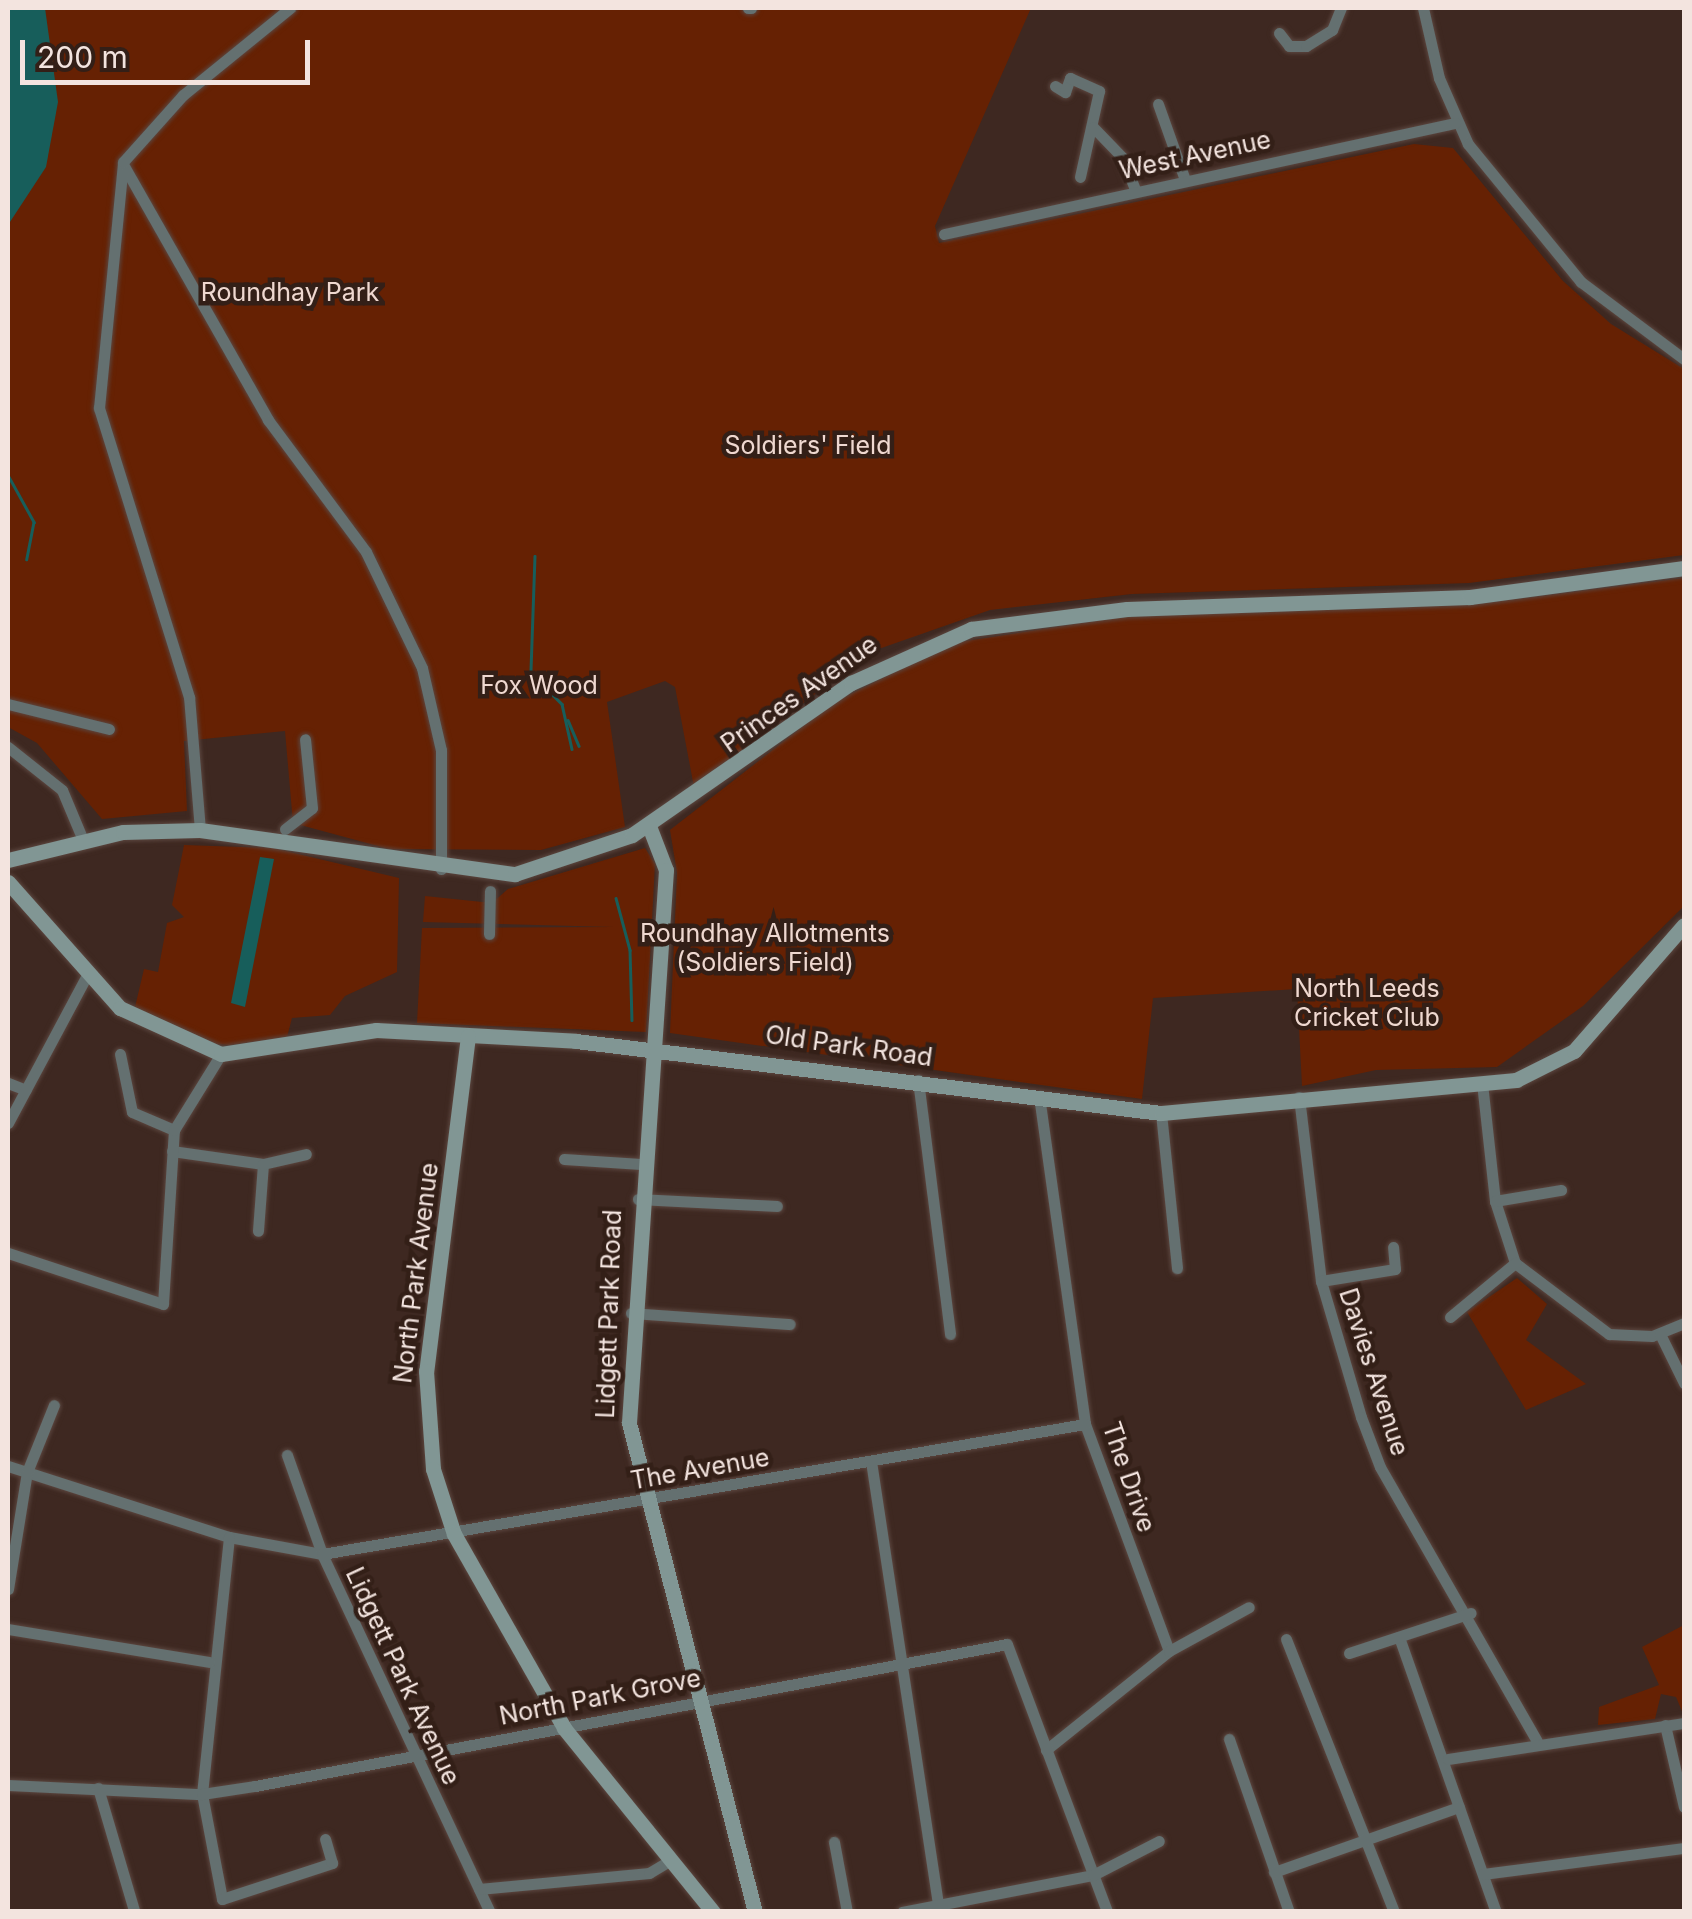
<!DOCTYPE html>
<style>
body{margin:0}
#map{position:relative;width:1692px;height:1919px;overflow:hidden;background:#3e2821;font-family:Inter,sans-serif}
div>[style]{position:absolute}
.green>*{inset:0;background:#662103}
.water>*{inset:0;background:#175e5b}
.stream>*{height:2.5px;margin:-1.25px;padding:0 1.25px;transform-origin:1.25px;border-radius:1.25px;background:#175e5b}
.roads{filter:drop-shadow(0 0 2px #5b463f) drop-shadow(0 0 2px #5b463f)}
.street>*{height:11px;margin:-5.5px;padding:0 5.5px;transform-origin:5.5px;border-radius:5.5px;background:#647070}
.secondary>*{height:15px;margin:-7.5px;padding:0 7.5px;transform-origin:7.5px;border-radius:7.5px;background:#819694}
span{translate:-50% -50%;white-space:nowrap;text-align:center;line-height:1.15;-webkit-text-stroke:9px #331f17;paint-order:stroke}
.street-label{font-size:25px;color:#f3e4df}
.park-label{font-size:25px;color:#efd8d0}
.frame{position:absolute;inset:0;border:10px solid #f3e4df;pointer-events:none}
.scale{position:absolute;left:20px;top:40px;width:290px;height:45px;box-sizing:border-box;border:5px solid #f3e4df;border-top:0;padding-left:12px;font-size:30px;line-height:35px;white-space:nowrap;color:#f3e4df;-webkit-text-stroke:8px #331f17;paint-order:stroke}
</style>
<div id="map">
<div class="green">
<i style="clip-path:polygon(8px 8px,1031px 8px,935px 226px,939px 243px,1414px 144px,1453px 148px,1563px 281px,1611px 324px,1684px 369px,1684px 555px,1469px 583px,1132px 594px,990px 610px,870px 652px,694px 787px,675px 687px,665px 681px,607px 702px,625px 827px,541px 850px,389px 849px,293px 823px,285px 731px,184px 741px,187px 811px,102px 819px,37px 743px,8px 727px)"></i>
<i style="clip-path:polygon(1684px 578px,1684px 906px,1583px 1006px,1497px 1067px,1376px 1070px,1302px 1086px,1297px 989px,1153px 998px,1142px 1099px,670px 1033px,677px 873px,670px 830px,833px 703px,953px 643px,1128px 616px,1478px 604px)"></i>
<i style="clip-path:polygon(184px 845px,273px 848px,399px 878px,397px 972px,345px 996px,330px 1015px,292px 1018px,287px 1037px,230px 1045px,201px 1043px,135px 1007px,144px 969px,158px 972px,167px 923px,184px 917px,172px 905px)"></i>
<i style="clip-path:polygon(645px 848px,655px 864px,646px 1032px,417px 1023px,422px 928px,614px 927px,423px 922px,425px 896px,492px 903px,508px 889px)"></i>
<i style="clip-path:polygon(1517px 1278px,1547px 1304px,1526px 1340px,1586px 1384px,1526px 1410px,1467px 1312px)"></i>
<i style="clip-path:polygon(1684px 1625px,1684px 1716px,1676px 1697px,1661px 1694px,1655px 1719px,1598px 1725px,1599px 1707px,1659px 1685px,1642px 1647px)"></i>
</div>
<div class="water">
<i style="clip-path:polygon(8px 8px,45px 8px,58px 102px,46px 167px,8px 225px)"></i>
<i style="clip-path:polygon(260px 857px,274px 859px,245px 1007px,231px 1003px)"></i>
</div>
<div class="stream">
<i style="left:8px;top:475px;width:54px;rotate:61deg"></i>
<i style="left:34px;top:522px;width:38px;rotate:101deg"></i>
<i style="left:535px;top:556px;width:117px;rotate:92deg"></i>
<i style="left:531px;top:673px;width:44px;rotate:45deg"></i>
<i style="left:562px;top:704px;width:46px;rotate:77.5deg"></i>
<i style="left:568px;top:720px;width:28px;rotate:67deg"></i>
<i style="left:616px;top:898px;width:54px;rotate:74.9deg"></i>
<i style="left:630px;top:950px;width:70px;rotate:88.4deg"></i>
</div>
<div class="roads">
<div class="street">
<i style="left:748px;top:8px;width:3px"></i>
<i style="left:1423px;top:8px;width:72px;rotate:77.1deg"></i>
<i style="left:1439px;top:78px;width:72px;rotate:66.3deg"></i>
<i style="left:1468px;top:144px;width:178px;rotate:50.7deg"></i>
<i style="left:1581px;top:282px;width:129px;rotate:36.8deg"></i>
<i style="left:1279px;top:33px;width:16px;rotate:52deg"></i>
<i style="left:1289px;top:46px;width:17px"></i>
<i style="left:1306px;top:46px;width:31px;rotate:-32deg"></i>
<i style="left:1332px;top:30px;width:24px;rotate:-68deg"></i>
<i style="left:1055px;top:86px;width:12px;rotate:31deg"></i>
<i style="left:1065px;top:92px;width:15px;rotate:-70deg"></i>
<i style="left:1070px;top:78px;width:32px;rotate:24deg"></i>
<i style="left:1099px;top:91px;width:88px;rotate:102.5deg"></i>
<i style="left:1158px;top:104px;width:81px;rotate:70.4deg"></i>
<i style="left:1093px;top:127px;width:42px;rotate:46deg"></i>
<i style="left:1122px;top:157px;width:35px;rotate:68deg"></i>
<i style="left:124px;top:166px;width:292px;rotate:60.4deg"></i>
<i style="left:268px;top:420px;width:164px;rotate:53.4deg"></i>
<i style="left:366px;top:552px;width:129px;rotate:64.2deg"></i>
<i style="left:422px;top:668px;width:84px;rotate:77deg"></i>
<i style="left:441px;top:750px;width:119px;rotate:90deg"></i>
<i style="left:944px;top:234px;width:523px;rotate:-12.26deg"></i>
<i style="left:8px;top:704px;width:104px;rotate:13.9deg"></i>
<i style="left:8px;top:747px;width:69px;rotate:38.5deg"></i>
<i style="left:62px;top:790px;width:54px;rotate:67.2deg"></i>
<i style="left:285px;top:829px;width:34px;rotate:-38deg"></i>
<i style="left:312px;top:808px;width:69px;rotate:-95.8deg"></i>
<i style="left:200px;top:830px;width:133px;rotate:-94.7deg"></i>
<i style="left:189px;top:697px;width:303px;rotate:-107.3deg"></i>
<i style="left:99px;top:408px;width:247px;rotate:-84.4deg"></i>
<i style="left:123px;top:162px;width:90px;rotate:-48.2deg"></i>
<i style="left:183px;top:95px;width:138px;rotate:-39.1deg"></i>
<i style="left:489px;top:934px;width:43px;rotate:-88.7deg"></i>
<i style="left:120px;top:1054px;width:59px;rotate:78.3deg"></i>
<i style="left:132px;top:1112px;width:46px;rotate:23.2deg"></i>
<i style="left:918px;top:1080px;width:256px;rotate:82.8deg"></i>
<i style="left:8px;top:1083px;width:19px;rotate:21deg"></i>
<i style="left:1482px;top:1083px;width:119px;rotate:83.7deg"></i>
<i style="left:1495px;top:1201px;width:65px;rotate:72.1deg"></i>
<i style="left:1515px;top:1263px;width:118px;rotate:37.1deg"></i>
<i style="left:1609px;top:1334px;width:43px;rotate:2.7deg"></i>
<i style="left:1652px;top:1336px;width:35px;rotate:-22deg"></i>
<i style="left:1039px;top:1096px;width:331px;rotate:82deg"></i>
<i style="left:1085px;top:1424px;width:242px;rotate:69.7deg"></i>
<i style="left:1169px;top:1651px;width:158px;rotate:141.2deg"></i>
<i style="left:1299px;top:1097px;width:185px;rotate:83.2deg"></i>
<i style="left:1321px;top:1281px;width:142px;rotate:73.6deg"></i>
<i style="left:1361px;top:1417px;width:53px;rotate:69.2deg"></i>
<i style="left:1380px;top:1467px;width:316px;rotate:60.2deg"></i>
<i style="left:1161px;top:1113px;width:156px;rotate:84.1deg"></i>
<i style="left:8px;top:1123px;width:168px;rotate:-61.9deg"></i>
<i style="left:172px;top:1151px;width:92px;rotate:8.1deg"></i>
<i style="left:263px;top:1164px;width:67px;rotate:94.3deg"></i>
<i style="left:564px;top:1159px;width:77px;rotate:3.7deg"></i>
<i style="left:263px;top:1164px;width:44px;rotate:-13.1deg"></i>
<i style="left:638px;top:1199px;width:139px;rotate:2.9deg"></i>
<i style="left:1495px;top:1201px;width:67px;rotate:-9.5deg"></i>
<i style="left:8px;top:1253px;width:163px;rotate:18.2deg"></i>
<i style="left:163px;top:1304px;width:174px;rotate:-86.4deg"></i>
<i style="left:174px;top:1130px;width:89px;rotate:-58.3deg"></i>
<i style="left:1321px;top:1281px;width:75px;rotate:-9.2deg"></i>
<i style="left:1395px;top:1269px;width:22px;rotate:-95deg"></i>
<i style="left:631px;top:1313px;width:159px;rotate:4deg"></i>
<i style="left:1450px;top:1317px;width:85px;rotate:-39.7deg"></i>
<i style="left:1660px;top:1334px;width:55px;rotate:63.9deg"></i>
<i style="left:287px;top:1455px;width:105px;rotate:70.5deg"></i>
<i style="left:322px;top:1554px;width:395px;rotate:64.9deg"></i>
<i style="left:871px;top:1461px;width:449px;rotate:81.4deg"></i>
<i style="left:8px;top:1466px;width:232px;rotate:17.8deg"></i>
<i style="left:229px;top:1537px;width:95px;rotate:10.4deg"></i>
<i style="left:322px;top:1554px;width:774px;rotate:-9.67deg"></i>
<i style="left:229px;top:1537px;width:258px;rotate:96deg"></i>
<i style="left:202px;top:1794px;width:107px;rotate:79.2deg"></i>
<i style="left:222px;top:1899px;width:116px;rotate:-18.1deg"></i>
<i style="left:332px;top:1863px;width:25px;rotate:-106deg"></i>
<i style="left:8px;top:1589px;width:119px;rotate:-80.8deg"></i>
<i style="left:27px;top:1472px;width:72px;rotate:-68.1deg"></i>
<i style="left:8px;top:1629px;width:204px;rotate:9.3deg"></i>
<i style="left:1399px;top:1637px;width:292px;rotate:70.6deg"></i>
<i style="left:1286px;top:1639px;width:294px;rotate:68.4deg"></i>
<i style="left:1169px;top:1651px;width:91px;rotate:-28.8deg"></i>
<i style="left:1349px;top:1653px;width:128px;rotate:-18.2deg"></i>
<i style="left:1665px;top:1725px;width:84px;rotate:77deg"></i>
<i style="left:1229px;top:1739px;width:183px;rotate:70.9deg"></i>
<i style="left:1448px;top:1759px;width:239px;rotate:-8.7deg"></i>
<i style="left:8px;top:1785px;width:194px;rotate:2.7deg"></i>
<i style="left:202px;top:1794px;width:54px;rotate:-8.6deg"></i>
<i style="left:255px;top:1786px;width:765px;rotate:-10.69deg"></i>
<i style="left:1007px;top:1644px;width:286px;rotate:69.5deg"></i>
<i style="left:98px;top:1788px;width:127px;rotate:73.6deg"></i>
<i style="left:834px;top:1842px;width:71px;rotate:79.5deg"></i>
<i style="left:1274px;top:1872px;width:196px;rotate:-19.4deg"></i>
<i style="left:1483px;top:1874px;width:203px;rotate:-7.4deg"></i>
<i style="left:479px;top:1889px;width:171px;rotate:-5.4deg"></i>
<i style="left:649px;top:1873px;width:21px;rotate:-31deg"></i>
<i style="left:902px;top:1912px;width:195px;rotate:-11deg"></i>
<i style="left:1093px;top:1875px;width:74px;rotate:-27.3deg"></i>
</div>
<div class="secondary">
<i style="left:649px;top:826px;width:47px;rotate:68.9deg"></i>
<i style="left:666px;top:870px;width:554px;rotate:93.83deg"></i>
<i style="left:629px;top:1423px;width:505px;rotate:75.55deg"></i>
<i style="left:8px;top:860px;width:118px;rotate:-13.7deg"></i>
<i style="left:123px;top:832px;width:77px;rotate:-1.5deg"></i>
<i style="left:200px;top:830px;width:318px;rotate:8deg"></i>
<i style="left:515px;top:874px;width:123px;rotate:-18.4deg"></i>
<i style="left:632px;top:835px;width:267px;rotate:-34.8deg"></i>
<i style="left:851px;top:683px;width:132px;rotate:-24.2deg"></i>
<i style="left:971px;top:629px;width:157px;rotate:-7.3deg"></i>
<i style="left:1127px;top:609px;width:343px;rotate:-2deg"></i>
<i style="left:1470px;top:597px;width:216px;rotate:-7.7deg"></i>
<i style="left:8px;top:882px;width:169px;rotate:48.4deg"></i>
<i style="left:120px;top:1008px;width:111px;rotate:24.5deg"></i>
<i style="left:221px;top:1054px;width:157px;rotate:-8.8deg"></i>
<i style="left:376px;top:1030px;width:200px;rotate:3.1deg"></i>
<i style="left:576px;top:1041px;width:589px;rotate:7.02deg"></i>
<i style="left:1161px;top:1113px;width:357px;rotate:-5.3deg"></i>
<i style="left:1516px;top:1080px;width:65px;rotate:-26.6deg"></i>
<i style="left:1574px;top:1051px;width:167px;rotate:-48.9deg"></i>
<i style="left:468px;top:1036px;width:338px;rotate:97.1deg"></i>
<i style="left:426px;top:1371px;width:98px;rotate:85.9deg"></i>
<i style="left:433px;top:1469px;width:68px;rotate:72.1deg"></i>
<i style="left:454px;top:1534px;width:223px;rotate:60.4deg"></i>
<i style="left:564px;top:1728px;width:237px;rotate:51deg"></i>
</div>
</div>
<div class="street-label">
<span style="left:1195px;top:155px;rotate:-12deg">West Avenue</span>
<span style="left:799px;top:694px;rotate:-35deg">Princes Avenue</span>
<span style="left:849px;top:1046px;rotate:8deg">Old Park Road</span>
<span style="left:416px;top:1273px;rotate:-83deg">North Park Avenue</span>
<span style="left:609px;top:1314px;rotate:-88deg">Lidgett Park Road</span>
<span style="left:1374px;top:1372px;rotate:72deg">Davies Avenue</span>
<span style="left:700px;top:1469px;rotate:-10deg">The Avenue</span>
<span style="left:1129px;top:1477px;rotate:71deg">The Drive</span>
<span style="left:403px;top:1676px;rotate:65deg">Lidgett Park Avenue</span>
<span style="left:600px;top:1697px;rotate:-11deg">North Park Grove</span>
</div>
<div class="park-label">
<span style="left:290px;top:292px">Roundhay Park</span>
<span style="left:808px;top:445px">Soldiers' Field</span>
<span style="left:539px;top:685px">Fox Wood</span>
<span style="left:765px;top:948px">Roundhay Allotments<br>(Soldiers Field)</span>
<span style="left:1367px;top:1003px">North Leeds<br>Cricket Club</span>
</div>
<div class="frame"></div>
<div class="scale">200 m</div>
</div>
